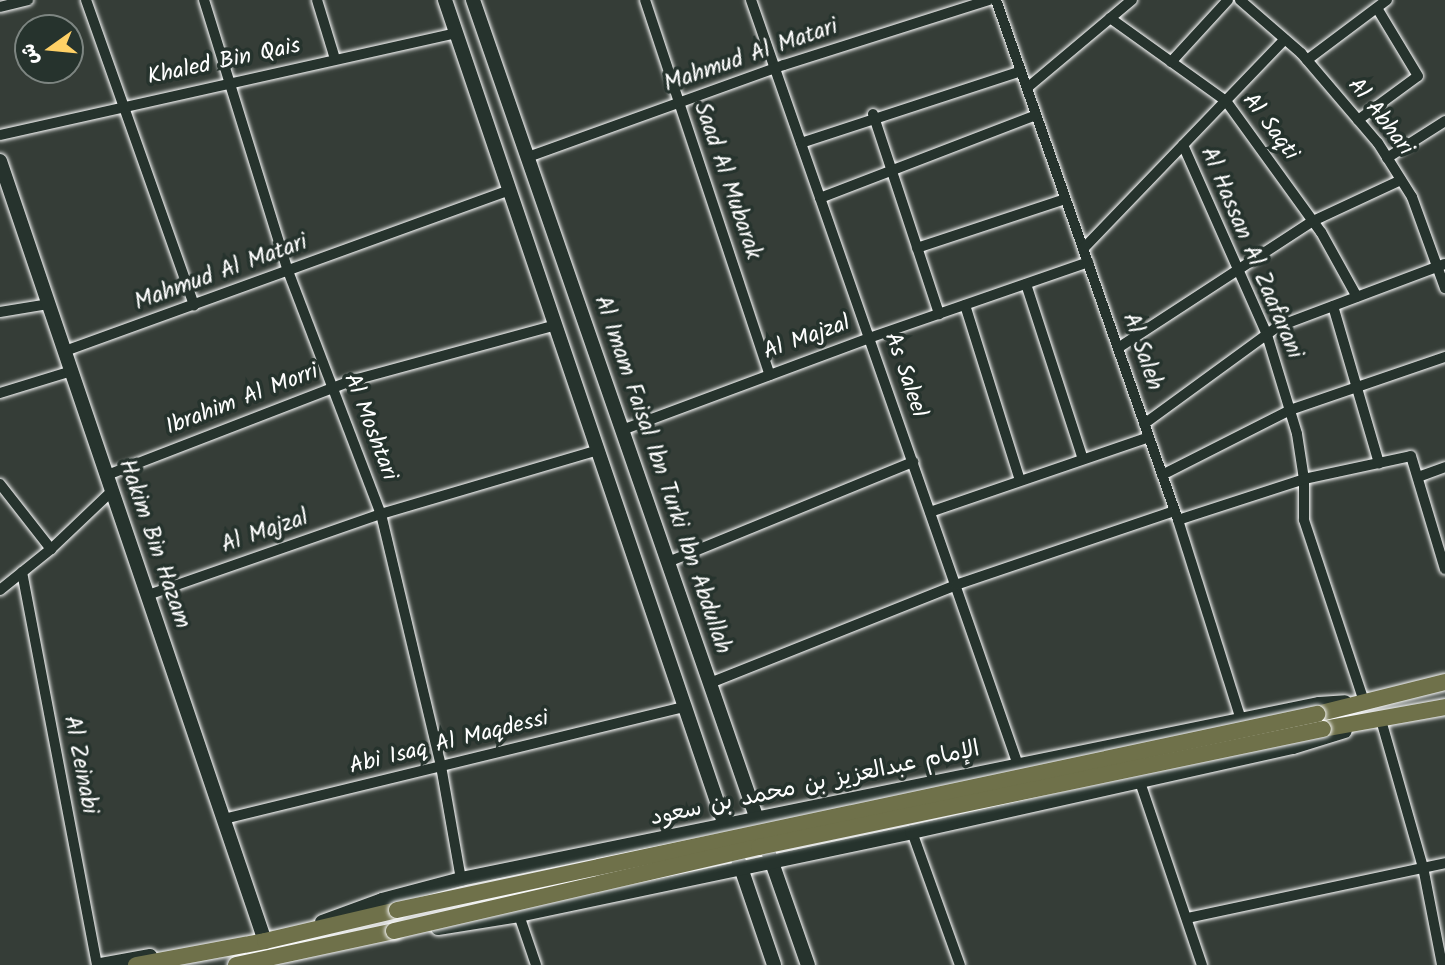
<!DOCTYPE html>
<meta charset="utf-8">
<style>
body{margin:0}
#map{position:relative;width:1445px;height:965px;overflow:hidden;background:#353d37;font-family:Kalam,"Playpen Sans Arabic",sans-serif}
div>[style]{position:absolute}
.roads{filter:drop-shadow(0 0 2px #fff) drop-shadow(0 0 2px #fff)}
.street>*{height:10px;margin:-5px;padding:0 5px;transform-origin:5px;border-radius:5px;background:#26332d}
.secondary>*{height:14px;margin:-7px;padding:0 7px;transform-origin:7px;border-radius:7px;background:#26332d}
.primary>*{height:16px;margin:-8px;padding:0 8px;transform-origin:8px;border-radius:8px;background:#6f714a}
.bridges{filter:drop-shadow(0 0 2px #fff) drop-shadow(0 0 2px #fff)}
.primary-bridge>*{height:16px;margin:-8px;padding:0 8px;transform-origin:8px;border-radius:8px;background:#6f714a}
span{translate:-50% -50%;white-space:nowrap;text-align:center;line-height:1.15;-webkit-text-stroke:7px #26332d;paint-order:stroke}
.street-label{font-size:23px;color:#fff}
.north{position:absolute;left:14px;top:14px;width:70px;height:70px;box-sizing:border-box;background:#26332d;border:2px solid #7d8581;border-radius:50%;rotate:255deg;font-size:19px;font-weight:700;line-height:28px;text-align:center;color:#fff}
.north::after{content:'';display:block;margin:auto;width:24px;height:32px;background:#ffd166;clip-path:polygon(50% 0,100% 100%,50% 72%,0 100%)}
</style>
<div id="map">
<div class="roads">
<div class="street">
<i style="left:86px;top:0;width:324px;rotate:70.5deg"></i>
<i style="left:204px;top:0;width:284px;rotate:72.8deg"></i>
<i style="left:288px;top:271px;width:260px;rotate:69.1deg"></i>
<i style="left:381px;top:514px;width:259px;rotate:76.6deg"></i>
<i style="left:441px;top:766px;width:115px;rotate:80deg"></i>
<i style="left:317px;top:0;width:62px;rotate:73deg"></i>
<i style="left:645px;top:0;width:395px;rotate:71.6deg"></i>
<i style="left:751px;top:0;width:810px;rotate:70.76deg"></i>
<i style="left:996px;top:0;width:551px;rotate:70.71deg"></i>
<i style="left:1178px;top:520px;width:210px;rotate:72.5deg"></i>
<i style="left:1240px;top:0;width:81px;rotate:41deg"></i>
<i style="left:1301px;top:53px;width:118px;rotate:49.5deg"></i>
<i style="left:1378px;top:143px;width:64px;rotate:57.8deg"></i>
<i style="left:1412px;top:197px;width:97px;rotate:70.1deg"></i>
<i style="left:0;top:7px;width:29px;rotate:-14deg"></i>
<i style="left:1110px;top:18px;width:143px;rotate:35.6deg"></i>
<i style="left:1226px;top:101px;width:162px;rotate:54.1deg"></i>
<i style="left:1321px;top:232px;width:74px;rotate:61deg"></i>
<i style="left:1307px;top:60px;width:100px;rotate:-36.9deg"></i>
<i style="left:1171px;top:62px;width:84px;rotate:-47.4deg"></i>
<i style="left:1027px;top:88px;width:137px;rotate:-40deg"></i>
<i style="left:873px;top:114px;width:211px;rotate:71.7deg"></i>
<i style="left:1358px;top:120px;width:74px;rotate:-36.3deg"></i>
<i style="left:1418px;top:76px;width:79px;rotate:-121.1deg"></i>
<i style="left:0;top:135px;width:468px;rotate:-12.6deg"></i>
<i style="left:801px;top:143px;width:231px;rotate:-18.1deg"></i>
<i style="left:1183px;top:145px;width:208px;rotate:66.1deg"></i>
<i style="left:1267px;top:335px;width:103px;rotate:73.1deg"></i>
<i style="left:1297px;top:434px;width:46px;rotate:81.2deg"></i>
<i style="left:1304px;top:479px;width:41px;rotate:90deg"></i>
<i style="left:1304px;top:520px;width:191px;rotate:71.7deg"></i>
<i style="left:528px;top:157px;width:272px;rotate:-19.8deg"></i>
<i style="left:784px;top:65px;width:215px;rotate:-17.6deg"></i>
<i style="left:1387px;top:158px;width:69px;rotate:-32.5deg"></i>
<i style="left:820px;top:198px;width:231px;rotate:-21deg"></i>
<i style="left:917px;top:248px;width:156px;rotate:-18.3deg"></i>
<i style="left:1083px;top:249px;width:291px;rotate:-46.1deg"></i>
<i style="left:1026px;top:284px;width:184px;rotate:72deg"></i>
<i style="left:965px;top:305px;width:183px;rotate:72.6deg"></i>
<i style="left:1333px;top:306px;width:164px;rotate:73.7deg"></i>
<i style="left:0;top:312px;width:50px;rotate:-9.3deg"></i>
<i style="left:1118px;top:348px;width:233px;rotate:-33.1deg"></i>
<i style="left:1313px;top:221px;width:97px;rotate:-25deg"></i>
<i style="left:65px;top:351px;width:473px;rotate:-19.9deg"></i>
<i style="left:0;top:393px;width:75px;rotate:-17deg"></i>
<i style="left:1144px;top:424px;width:165px;rotate:-36.1deg"></i>
<i style="left:1277px;top:327px;width:179px;rotate:-20.6deg"></i>
<i style="left:622px;top:430px;width:264px;rotate:-20.4deg"></i>
<i style="left:869px;top:338px;width:232px;rotate:-19.1deg"></i>
<i style="left:107px;top:475px;width:261px;rotate:-21.1deg"></i>
<i style="left:350px;top:381px;width:213px;rotate:-15.2deg"></i>
<i style="left:1162px;top:475px;width:144px;rotate:-26.9deg"></i>
<i style="left:1290px;top:410px;width:164px;rotate:-18.9deg"></i>
<i style="left:1418px;top:477px;width:29px;rotate:-20deg"></i>
<i style="left:0;top:484px;width:83px;rotate:51.9deg"></i>
<i style="left:930px;top:512px;width:231px;rotate:-18.9deg"></i>
<i style="left:1178px;top:520px;width:133px;rotate:-18deg"></i>
<i style="left:1304px;top:479px;width:109px;rotate:-12.1deg"></i>
<i style="left:1411px;top:456px;width:118px;rotate:73.3deg"></i>
<i style="left:668px;top:562px;width:265px;rotate:-22.2deg"></i>
<i style="left:22px;top:572px;width:400px;rotate:79.2deg"></i>
<i style="left:0;top:590px;width:65px;rotate:-38.8deg"></i>
<i style="left:51px;top:549px;width:84px;rotate:-43.6deg"></i>
<i style="left:148px;top:595px;width:247px;rotate:-19.2deg"></i>
<i style="left:381px;top:514px;width:226px;rotate:-16.4deg"></i>
<i style="left:710px;top:683px;width:265px;rotate:-21.7deg"></i>
<i style="left:956px;top:585px;width:231px;rotate:-18.7deg"></i>
<i style="left:1381px;top:720px;width:153px;rotate:74.1deg"></i>
<i style="left:1423px;top:867px;width:100px;rotate:79deg"></i>
<i style="left:1140px;top:782px;width:193px;rotate:71.3deg"></i>
<i style="left:224px;top:819px;width:474px;rotate:-13.7deg"></i>
<i style="left:912px;top:832px;width:141px;rotate:70.2deg"></i>
<i style="left:519px;top:915px;width:53px;rotate:71.2deg"></i>
<i style="left:1187px;top:918px;width:264px;rotate:-12deg"></i>
</div>
<div class="secondary">
<i style="left:445px;top:0;width:881px;rotate:71.26deg"></i>
<i style="left:473px;top:0;width:873px;rotate:70.88deg"></i>
<i style="left:0;top:161px;width:824px;rotate:71.24deg"></i>
<i style="left:768px;top:851px;width:121px;rotate:70.7deg"></i>
<i style="left:738px;top:859px;width:112px;rotate:71.2deg"></i>
<i style="left:322px;top:922px;width:64px;rotate:-20.1deg"></i>
<i style="left:382px;top:900px;width:82px;rotate:-14.9deg"></i>
<i style="left:461px;top:879px;width:876px;rotate:-11.53deg"></i>
<i style="left:1319px;top:704px;width:26px;rotate:-4deg"></i>
<i style="left:438px;top:928px;width:82px;rotate:-9.1deg"></i>
<i style="left:519px;top:915px;width:402px;rotate:-11.9deg"></i>
<i style="left:912px;top:832px;width:390px;rotate:-12.6deg"></i>
<i style="left:1293px;top:747px;width:54px;rotate:-17.1deg"></i>
<i style="left:101px;top:965px;width:50px;rotate:-10.4deg"></i>
</div>
<div class="primary">
<i style="left:1317px;top:714px;width:132px;rotate:-14deg"></i>
<i style="left:1323px;top:729px;width:124px;rotate:-10.2deg"></i>
<i style="left:136px;top:965px;width:131px;rotate:-10.5deg"></i>
<i style="left:265px;top:941px;width:136px;rotate:-13.2deg"></i>
<i style="left:236px;top:965px;width:162px;rotate:-12.1deg"></i>
</div>
</div>
<div class="bridges">
<div class="primary-bridge">
<i style="left:397px;top:910px;width:941px;rotate:-12.03deg"></i>
<i style="left:394px;top:931px;width:375px;rotate:-13deg"></i>
<i style="left:759px;top:847px;width:576px;rotate:-11.82deg"></i>
</div>
</div>
<div class="street-label">
<span style="left:751px;top:56px;rotate:-19deg">Mahmud Al Matari</span>
<span style="left:224px;top:62px;rotate:-12deg">Khaled Bin Qais</span>
<span style="left:1380px;top:117px;rotate:52deg">Al Abhari</span>
<span style="left:1270px;top:127px;rotate:53deg">Al Saqti</span>
<span style="left:727px;top:181px;rotate:71deg">Saad Al Mubarak</span>
<span style="left:1251px;top:253px;rotate:67deg">Al Hassan Al Zaafarani</span>
<span style="left:221px;top:273px;rotate:-20deg">Mahmud Al Matari</span>
<span style="left:807px;top:338px;rotate:-20deg">Al Majzal</span>
<span style="left:1142px;top:352px;rotate:71deg">Al Saleh</span>
<span style="left:905px;top:375px;rotate:71deg">As Saleel</span>
<span style="left:242px;top:400px;rotate:-21deg">Ibrahim Al Morri</span>
<span style="left:370px;top:427px;rotate:69deg">Al Moshtari</span>
<span style="left:662px;top:475px;rotate:71deg">Al Imam Faisal Ibn Turki Ibn Abdullah</span>
<span style="left:265px;top:532px;rotate:-19deg">Al Majzal</span>
<span style="left:154px;top:544px;rotate:71deg">Hakim Bin Hazam</span>
<span style="left:449px;top:743px;rotate:-14deg">Abi Isaq Al Maqdessi</span>
<span style="left:80px;top:765px;rotate:79deg">Al Zeinabi</span>
<span style="left:815px;top:784px;rotate:-12deg">الإمام عبدالعزيز بن محمد بن سعود</span>
</div>
<div class="north">ش</div>
</div>
